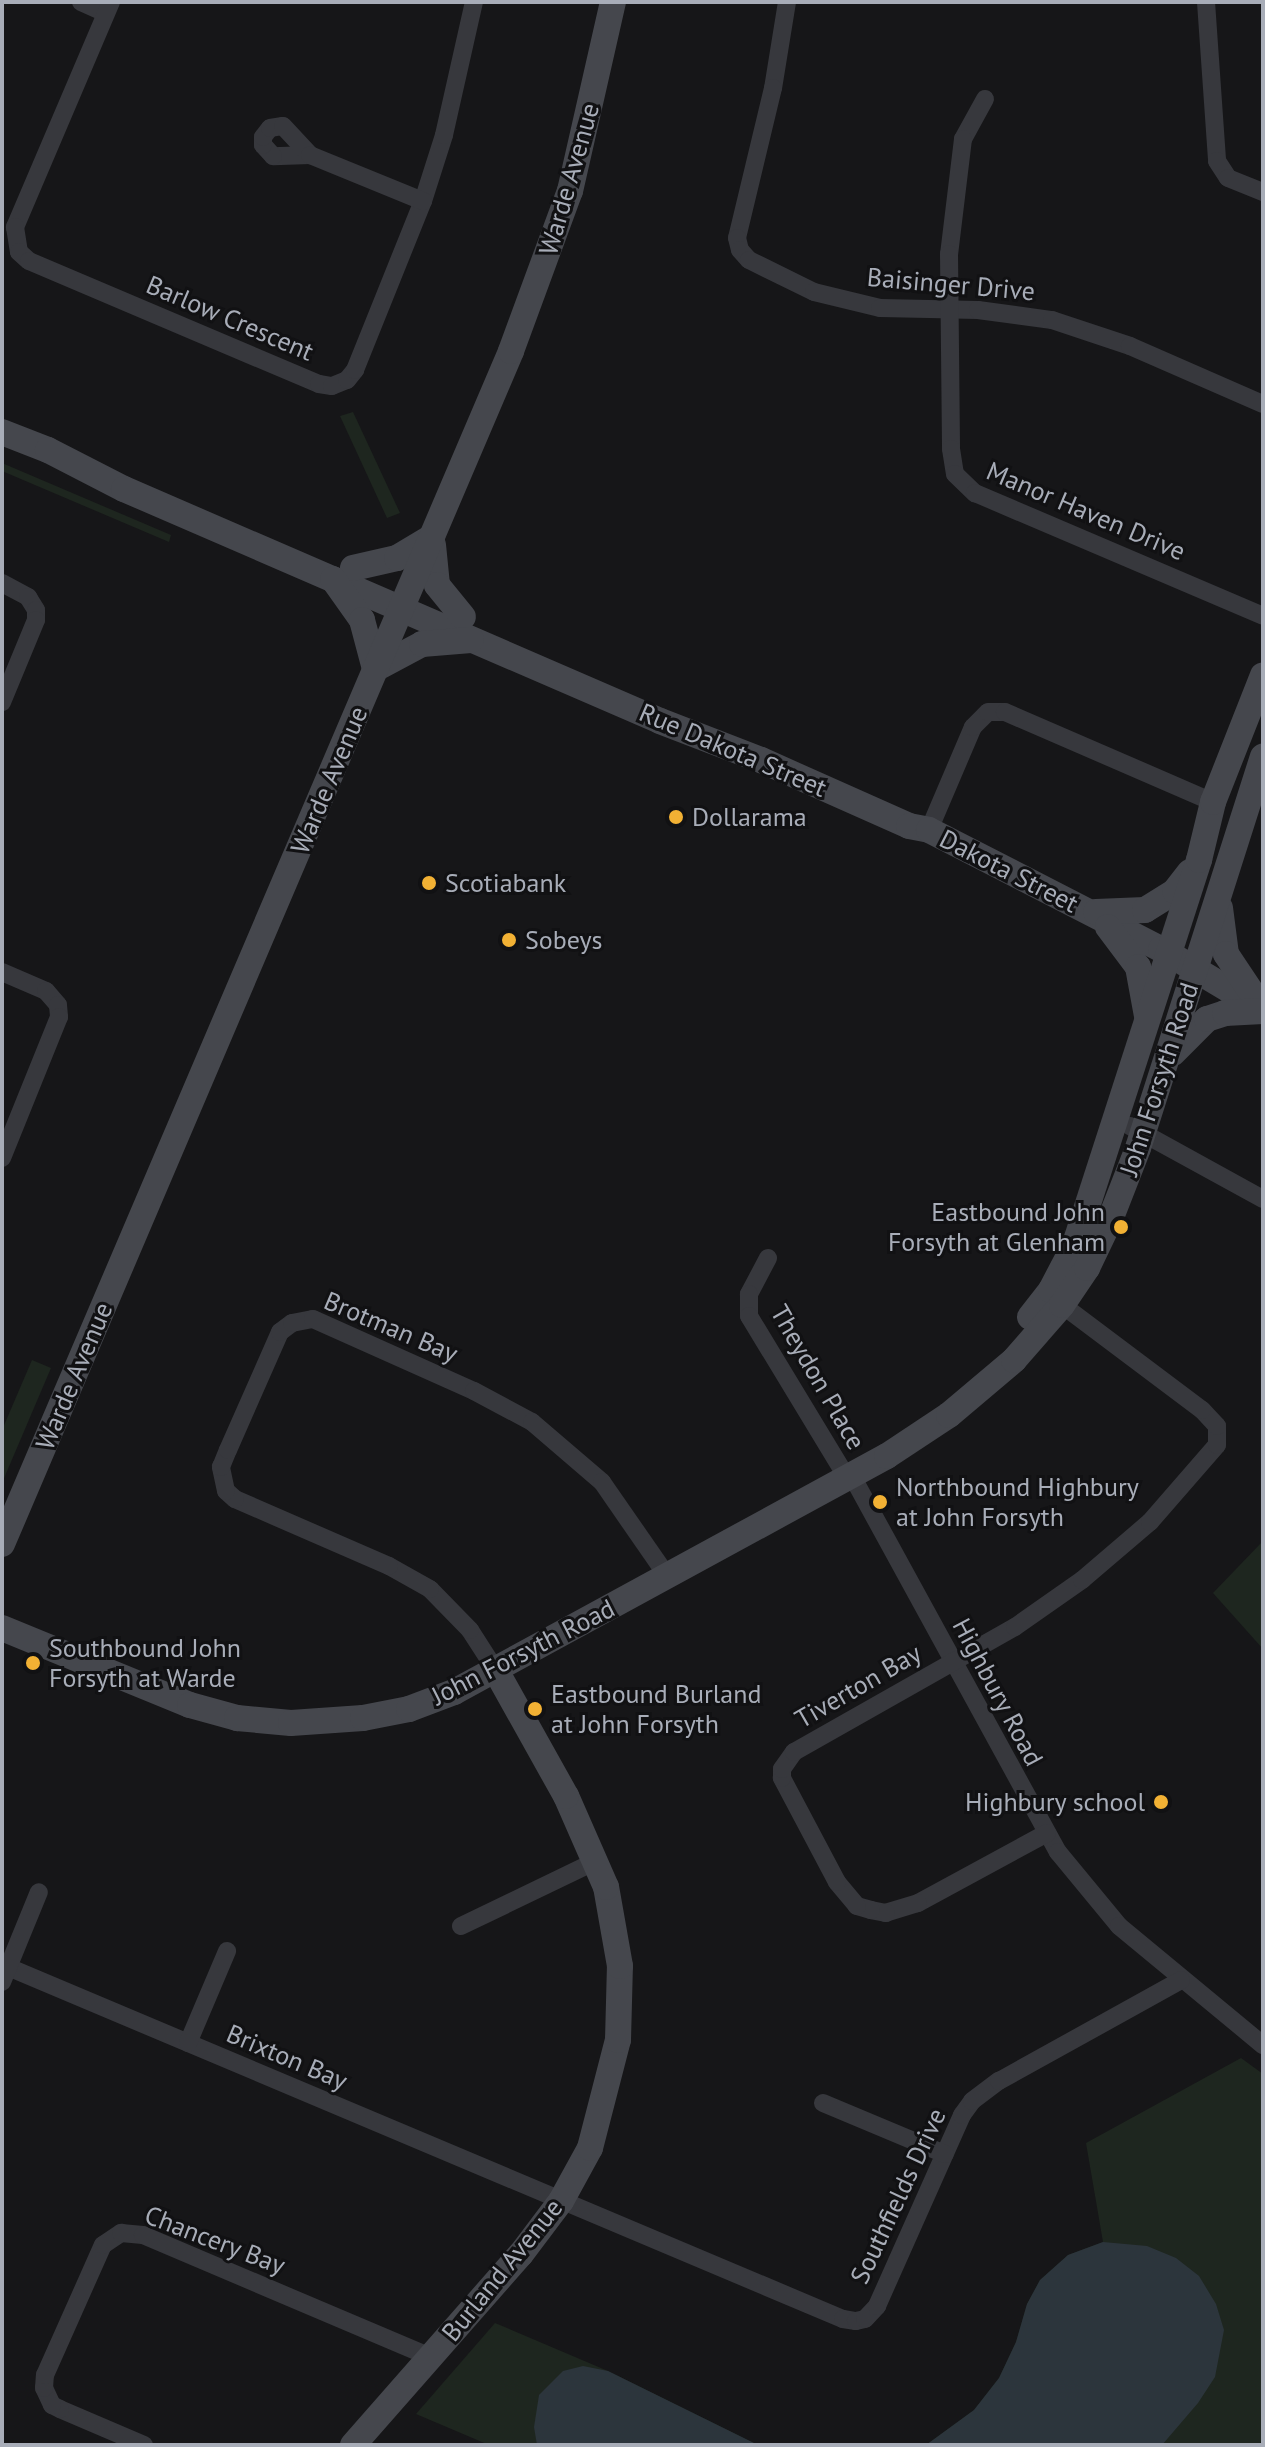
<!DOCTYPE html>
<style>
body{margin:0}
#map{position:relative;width:1265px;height:2447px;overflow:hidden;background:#161618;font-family:"PT Sans",sans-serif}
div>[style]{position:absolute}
.green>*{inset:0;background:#1e261f}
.water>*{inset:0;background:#2c353c}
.street>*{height:18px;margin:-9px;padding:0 9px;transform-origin:9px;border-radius:9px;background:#37383d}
.secondary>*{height:26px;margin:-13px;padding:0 13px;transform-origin:13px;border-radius:13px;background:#45474d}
.dots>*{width:22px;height:22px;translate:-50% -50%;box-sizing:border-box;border:4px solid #111113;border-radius:50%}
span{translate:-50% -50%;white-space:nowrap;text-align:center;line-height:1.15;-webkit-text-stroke:6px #111113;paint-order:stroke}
.street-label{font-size:26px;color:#a8adb8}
.poi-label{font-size:26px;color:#a8adb8}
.left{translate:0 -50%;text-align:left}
.right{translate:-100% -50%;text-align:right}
.frame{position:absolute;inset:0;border:4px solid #a8adb8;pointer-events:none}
</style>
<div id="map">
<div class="green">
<i style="clip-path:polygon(353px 412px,400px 513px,387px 518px,340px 416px)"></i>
<i style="clip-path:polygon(2px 463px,171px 535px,169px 542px,2px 471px)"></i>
<i style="clip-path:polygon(32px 1360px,51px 1368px,2px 1483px,2px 1430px)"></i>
<i style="clip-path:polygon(1263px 1541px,1263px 1649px,1213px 1593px)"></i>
<i style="clip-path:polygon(1241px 2058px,1263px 2074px,1263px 2440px,1258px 2445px,926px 2445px,974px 2410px,999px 2378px,1016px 2342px,1027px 2304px,1040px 2280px,1068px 2255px,1103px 2242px,1086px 2143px)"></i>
<i style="clip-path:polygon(495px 2323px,608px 2371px,758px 2445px,489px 2445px,416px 2414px)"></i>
</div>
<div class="water">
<i style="clip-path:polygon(1103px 2242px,1147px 2246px,1176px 2258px,1199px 2276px,1216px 2304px,1224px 2330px,1215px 2377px,1198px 2403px,1162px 2445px,926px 2445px,974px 2410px,999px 2378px,1016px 2342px,1027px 2304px,1040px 2280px,1068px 2255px)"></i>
<i style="clip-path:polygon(583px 2366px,608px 2371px,758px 2445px,537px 2445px,534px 2427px,539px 2395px,563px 2371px)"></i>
</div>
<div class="street">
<i style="left:81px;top:2px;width:27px;rotate:24deg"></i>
<i style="left:111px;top:2px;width:245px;rotate:113.1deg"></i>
<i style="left:15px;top:227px;width:25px;rotate:81deg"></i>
<i style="left:19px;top:252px;width:13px;rotate:42deg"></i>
<i style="left:29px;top:261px;width:315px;rotate:23deg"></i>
<i style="left:319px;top:384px;width:13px;rotate:9deg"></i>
<i style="left:332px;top:386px;width:16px;rotate:-22deg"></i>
<i style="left:347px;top:380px;width:13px;rotate:-51deg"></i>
<i style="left:355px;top:370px;width:182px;rotate:-68.1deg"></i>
<i style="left:423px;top:201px;width:69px;rotate:-72.3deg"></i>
<i style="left:444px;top:135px;width:136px;rotate:-77.3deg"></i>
<i style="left:787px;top:2px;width:87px;rotate:99.2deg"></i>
<i style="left:773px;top:88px;width:154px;rotate:103.5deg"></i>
<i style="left:737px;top:238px;width:12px;rotate:76deg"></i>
<i style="left:740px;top:250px;width:13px;rotate:48deg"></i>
<i style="left:749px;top:260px;width:72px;rotate:26.2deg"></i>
<i style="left:814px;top:292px;width:68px;rotate:13.6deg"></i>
<i style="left:880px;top:308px;width:98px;rotate:1.2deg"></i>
<i style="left:978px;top:310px;width:75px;rotate:7.7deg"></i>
<i style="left:1052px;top:320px;width:82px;rotate:18.4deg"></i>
<i style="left:1130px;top:346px;width:145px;rotate:23.6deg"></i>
<i style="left:1206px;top:2px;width:159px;rotate:86deg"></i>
<i style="left:1217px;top:161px;width:20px;rotate:57deg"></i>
<i style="left:1228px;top:178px;width:38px;rotate:22deg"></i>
<i style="left:985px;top:99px;width:46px;rotate:118.8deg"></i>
<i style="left:963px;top:139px;width:116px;rotate:96.9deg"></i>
<i style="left:949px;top:254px;width:195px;rotate:89.4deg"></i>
<i style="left:951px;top:449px;width:25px;rotate:81deg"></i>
<i style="left:955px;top:474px;width:28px;rotate:44deg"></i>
<i style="left:975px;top:493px;width:313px;rotate:23.1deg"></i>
<i style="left:310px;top:155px;width:37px;rotate:178deg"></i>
<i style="left:273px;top:156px;width:15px;rotate:-132deg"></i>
<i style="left:263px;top:145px;width:8px;rotate:-90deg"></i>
<i style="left:263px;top:137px;width:11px;rotate:-52deg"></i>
<i style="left:270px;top:128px;width:13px;rotate:-9deg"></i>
<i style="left:283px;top:126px;width:40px;rotate:47deg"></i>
<i style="left:310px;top:155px;width:122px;rotate:22.2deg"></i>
<i style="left:2px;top:583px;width:30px;rotate:28deg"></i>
<i style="left:28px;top:597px;width:15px;rotate:58deg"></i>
<i style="left:36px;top:610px;width:10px;rotate:90deg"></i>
<i style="left:36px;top:620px;width:89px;rotate:112.5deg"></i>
<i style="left:929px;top:830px;width:112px;rotate:-66.9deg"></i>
<i style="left:973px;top:727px;width:21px;rotate:-45deg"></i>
<i style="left:988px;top:712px;width:17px"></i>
<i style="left:1005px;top:712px;width:227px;rotate:23.4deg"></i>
<i style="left:2px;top:972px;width:48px;rotate:23.4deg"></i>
<i style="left:46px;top:991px;width:18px;rotate:49deg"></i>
<i style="left:58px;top:1005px;width:12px;rotate:85deg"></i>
<i style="left:59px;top:1017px;width:152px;rotate:112deg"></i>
<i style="left:1130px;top:1126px;width:152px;rotate:28.8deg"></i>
<i style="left:768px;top:1258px;width:41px;rotate:117.8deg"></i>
<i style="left:749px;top:1294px;width:22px;rotate:90deg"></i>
<i style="left:749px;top:1316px;width:189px;rotate:58.8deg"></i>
<i style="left:852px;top:1476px;width:429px;rotate:61.3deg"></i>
<i style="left:1058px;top:1852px;width:96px;rotate:50.5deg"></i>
<i style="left:1119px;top:1926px;width:187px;rotate:39.6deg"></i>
<i style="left:495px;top:1669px;width:46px;rotate:-122.7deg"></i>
<i style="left:470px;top:1630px;width:57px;rotate:-134.3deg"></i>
<i style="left:430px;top:1589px;width:47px;rotate:-150.7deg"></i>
<i style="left:389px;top:1566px;width:168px;rotate:-156.5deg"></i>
<i style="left:235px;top:1499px;width:12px;rotate:-138deg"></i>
<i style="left:226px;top:1491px;width:25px;rotate:-102deg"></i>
<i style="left:221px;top:1467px;width:18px;rotate:-68deg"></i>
<i style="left:228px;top:1450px;width:129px;rotate:-66.2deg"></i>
<i style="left:280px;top:1332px;width:15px;rotate:-37deg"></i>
<i style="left:292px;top:1323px;width:21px;rotate:-11deg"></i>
<i style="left:313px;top:1319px;width:176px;rotate:24.1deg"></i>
<i style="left:474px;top:1391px;width:66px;rotate:28.1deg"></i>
<i style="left:532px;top:1422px;width:92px;rotate:40.6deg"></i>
<i style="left:602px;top:1482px;width:114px;rotate:55.3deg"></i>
<i style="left:1047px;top:1833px;width:147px;rotate:151.5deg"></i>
<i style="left:918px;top:1903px;width:34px;rotate:163deg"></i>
<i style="left:886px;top:1913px;width:15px;rotate:-169deg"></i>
<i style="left:871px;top:1910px;width:15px;rotate:-164deg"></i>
<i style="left:857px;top:1906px;width:31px;rotate:-130deg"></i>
<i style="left:837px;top:1882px;width:118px;rotate:-117.9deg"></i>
<i style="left:782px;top:1778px;width:9px;rotate:-90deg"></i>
<i style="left:782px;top:1769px;width:21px;rotate:-55deg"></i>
<i style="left:794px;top:1752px;width:254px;rotate:-29.5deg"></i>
<i style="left:1015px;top:1627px;width:82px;rotate:-35deg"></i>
<i style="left:1082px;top:1580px;width:89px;rotate:-40.5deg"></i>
<i style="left:1150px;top:1522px;width:102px;rotate:-49deg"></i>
<i style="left:1217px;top:1445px;width:19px;rotate:-90deg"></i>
<i style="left:1217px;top:1426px;width:22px;rotate:-133deg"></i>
<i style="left:1202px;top:1410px;width:186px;rotate:-143.1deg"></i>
<i style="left:461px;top:1926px;width:150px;rotate:-25.7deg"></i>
<i style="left:8px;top:1967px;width:906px;rotate:22.86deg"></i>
<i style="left:843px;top:2319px;width:13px;rotate:9deg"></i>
<i style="left:856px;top:2321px;width:9px;rotate:-13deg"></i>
<i style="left:865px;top:2319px;width:18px;rotate:-47deg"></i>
<i style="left:877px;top:2306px;width:209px;rotate:-66deg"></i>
<i style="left:962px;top:2115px;width:17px;rotate:-54deg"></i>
<i style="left:972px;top:2101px;width:34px;rotate:-37deg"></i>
<i style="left:999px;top:2081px;width:208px;rotate:-29deg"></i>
<i style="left:2px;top:1982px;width:97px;rotate:-67.7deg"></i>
<i style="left:188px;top:2043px;width:100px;rotate:-67deg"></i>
<i style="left:823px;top:2103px;width:132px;rotate:22.7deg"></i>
<i style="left:144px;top:2445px;width:91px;rotate:-156.8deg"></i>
<i style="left:60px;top:2409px;width:9px;rotate:-153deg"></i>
<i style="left:52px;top:2405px;width:19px;rotate:-115deg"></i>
<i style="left:44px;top:2388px;width:13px;rotate:-86deg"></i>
<i style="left:45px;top:2375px;width:142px;rotate:-66deg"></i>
<i style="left:103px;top:2245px;width:22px;rotate:-34deg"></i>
<i style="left:121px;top:2233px;width:22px;rotate:5deg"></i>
<i style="left:143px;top:2235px;width:312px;rotate:23deg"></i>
</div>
<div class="secondary">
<i style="left:2px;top:432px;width:49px;rotate:21.4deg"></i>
<i style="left:48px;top:450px;width:85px;rotate:27.2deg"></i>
<i style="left:124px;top:489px;width:584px;rotate:23.4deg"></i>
<i style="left:660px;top:721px;width:108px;rotate:21.1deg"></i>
<i style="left:761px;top:760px;width:162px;rotate:24deg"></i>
<i style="left:909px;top:826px;width:20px;rotate:11deg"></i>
<i style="left:929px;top:830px;width:261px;rotate:27.2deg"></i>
<i style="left:1161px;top:949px;width:119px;rotate:30.9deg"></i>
<i style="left:433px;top:545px;width:40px;rotate:84.3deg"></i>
<i style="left:437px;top:585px;width:41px;rotate:50.9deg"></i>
<i style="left:353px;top:568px;width:45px;rotate:-12.8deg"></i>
<i style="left:397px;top:558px;width:41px;rotate:-31deg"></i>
<i style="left:333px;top:579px;width:50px;rotate:54.7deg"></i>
<i style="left:362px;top:620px;width:51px;rotate:75.1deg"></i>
<i style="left:375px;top:669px;width:53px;rotate:-28deg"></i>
<i style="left:422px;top:644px;width:49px;rotate:-4.7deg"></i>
<i style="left:1220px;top:908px;width:46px;rotate:82.6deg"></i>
<i style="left:1226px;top:954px;width:54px;rotate:56.3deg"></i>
<i style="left:1096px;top:912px;width:49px;rotate:-2.3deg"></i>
<i style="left:1145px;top:910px;width:36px;rotate:-32deg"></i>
<i style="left:1175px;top:891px;width:24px;rotate:-52deg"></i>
<i style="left:1108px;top:927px;width:50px;rotate:53.1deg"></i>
<i style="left:1138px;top:967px;width:50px;rotate:79.6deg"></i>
<i style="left:1173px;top:1053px;width:48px;rotate:-45deg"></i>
<i style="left:1207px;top:1019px;width:19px;rotate:-18deg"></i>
<i style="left:1225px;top:1013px;width:38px;rotate:-3deg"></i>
<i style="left:1030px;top:1317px;width:34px;rotate:-52deg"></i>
<i style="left:1051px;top:1290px;width:52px;rotate:-62.4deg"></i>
<i style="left:1075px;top:1244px;width:404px;rotate:-72.1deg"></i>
<i style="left:1199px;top:860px;width:60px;rotate:-76.4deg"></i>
<i style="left:1213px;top:802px;width:136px;rotate:-68.5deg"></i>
<i style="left:2px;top:1544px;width:1297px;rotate:-66.89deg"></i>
<i style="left:511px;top:351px;width:171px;rotate:-69.8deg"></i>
<i style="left:570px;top:191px;width:194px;rotate:-77.2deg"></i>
<i style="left:2px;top:1628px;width:203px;rotate:22.3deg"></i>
<i style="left:190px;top:1705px;width:49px;rotate:15.5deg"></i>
<i style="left:237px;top:1718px;width:54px;rotate:5.3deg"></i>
<i style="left:291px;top:1723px;width:72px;rotate:-4deg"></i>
<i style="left:363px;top:1718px;width:47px;rotate:-11.1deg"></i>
<i style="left:409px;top:1709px;width:48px;rotate:-20.7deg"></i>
<i style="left:454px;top:1692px;width:493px;rotate:-28.6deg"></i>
<i style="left:887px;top:1456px;width:74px;rotate:-33.5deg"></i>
<i style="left:949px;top:1415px;width:85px;rotate:-40.2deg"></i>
<i style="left:1014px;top:1360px;width:73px;rotate:-48.9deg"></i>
<i style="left:1062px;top:1305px;width:45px;rotate:-56deg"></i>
<i style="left:1087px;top:1268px;width:53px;rotate:-64.4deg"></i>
<i style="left:1110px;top:1220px;width:77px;rotate:-68.7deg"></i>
<i style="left:1138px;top:1148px;width:411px;rotate:-72.3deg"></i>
<i style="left:353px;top:2445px;width:254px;rotate:-48.7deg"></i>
<i style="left:521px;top:2254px;width:66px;rotate:-53deg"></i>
<i style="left:561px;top:2201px;width:60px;rotate:-61.3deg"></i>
<i style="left:590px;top:2148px;width:112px;rotate:-75.5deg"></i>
<i style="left:618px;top:2040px;width:74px;rotate:-88.5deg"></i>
<i style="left:620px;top:1966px;width:80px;rotate:-100deg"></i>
<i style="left:606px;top:1887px;width:99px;rotate:-113.7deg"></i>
<i style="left:566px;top:1796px;width:145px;rotate:-119.2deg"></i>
</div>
<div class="dots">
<i style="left:676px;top:817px;background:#f2b134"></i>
<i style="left:429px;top:883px;background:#f2b134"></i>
<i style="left:509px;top:940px;background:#f2b134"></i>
<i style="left:1121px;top:1227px;background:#f2b134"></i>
<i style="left:880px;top:1502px;background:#f2b134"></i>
<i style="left:33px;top:1663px;background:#f2b134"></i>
<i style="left:535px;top:1709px;background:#f2b134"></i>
<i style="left:1161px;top:1802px;background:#f2b134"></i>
</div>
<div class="street-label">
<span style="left:569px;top:179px;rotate:-74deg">Warde Avenue</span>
<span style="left:951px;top:284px;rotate:5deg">Baisinger Drive</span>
<span style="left:230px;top:318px;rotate:23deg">Barlow Crescent</span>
<span style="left:1086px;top:511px;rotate:23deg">Manor Haven Drive</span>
<span style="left:733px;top:750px;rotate:23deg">Rue Dakota Street</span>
<span style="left:329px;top:780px;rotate:-67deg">Warde Avenue</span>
<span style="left:1009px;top:871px;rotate:27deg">Dakota Street</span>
<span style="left:1159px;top:1079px;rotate:-72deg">John Forsyth Road</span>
<span style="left:391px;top:1327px;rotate:23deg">Brotman Bay</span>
<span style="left:74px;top:1376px;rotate:-67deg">Warde Avenue</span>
<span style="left:818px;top:1377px;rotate:60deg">Theydon Place</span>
<span style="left:523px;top:1652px;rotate:-27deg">John Forsyth Road</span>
<span style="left:858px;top:1686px;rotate:-30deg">Tiverton Bay</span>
<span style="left:998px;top:1692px;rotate:62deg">Highbury Road</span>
<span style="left:287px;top:2057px;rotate:23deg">Brixton Bay</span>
<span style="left:898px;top:2196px;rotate:-65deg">Southfields Drive</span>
<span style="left:215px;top:2240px;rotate:21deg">Chancery Bay</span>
<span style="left:502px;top:2270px;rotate:-51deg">Burland Avenue</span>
</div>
<div class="poi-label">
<span class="left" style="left:692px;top:817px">Dollarama</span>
<span class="left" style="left:445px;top:883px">Scotiabank</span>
<span class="left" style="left:525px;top:940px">Sobeys</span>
<span class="right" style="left:1105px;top:1227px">Eastbound John<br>Forsyth at Glenham</span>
<span class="left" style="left:896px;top:1502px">Northbound Highbury<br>at John Forsyth</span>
<span class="left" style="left:49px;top:1663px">Southbound John<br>Forsyth at Warde</span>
<span class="left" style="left:551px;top:1709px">Eastbound Burland<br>at John Forsyth</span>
<span class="right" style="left:1145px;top:1802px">Highbury school</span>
</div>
<div class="frame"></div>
</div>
